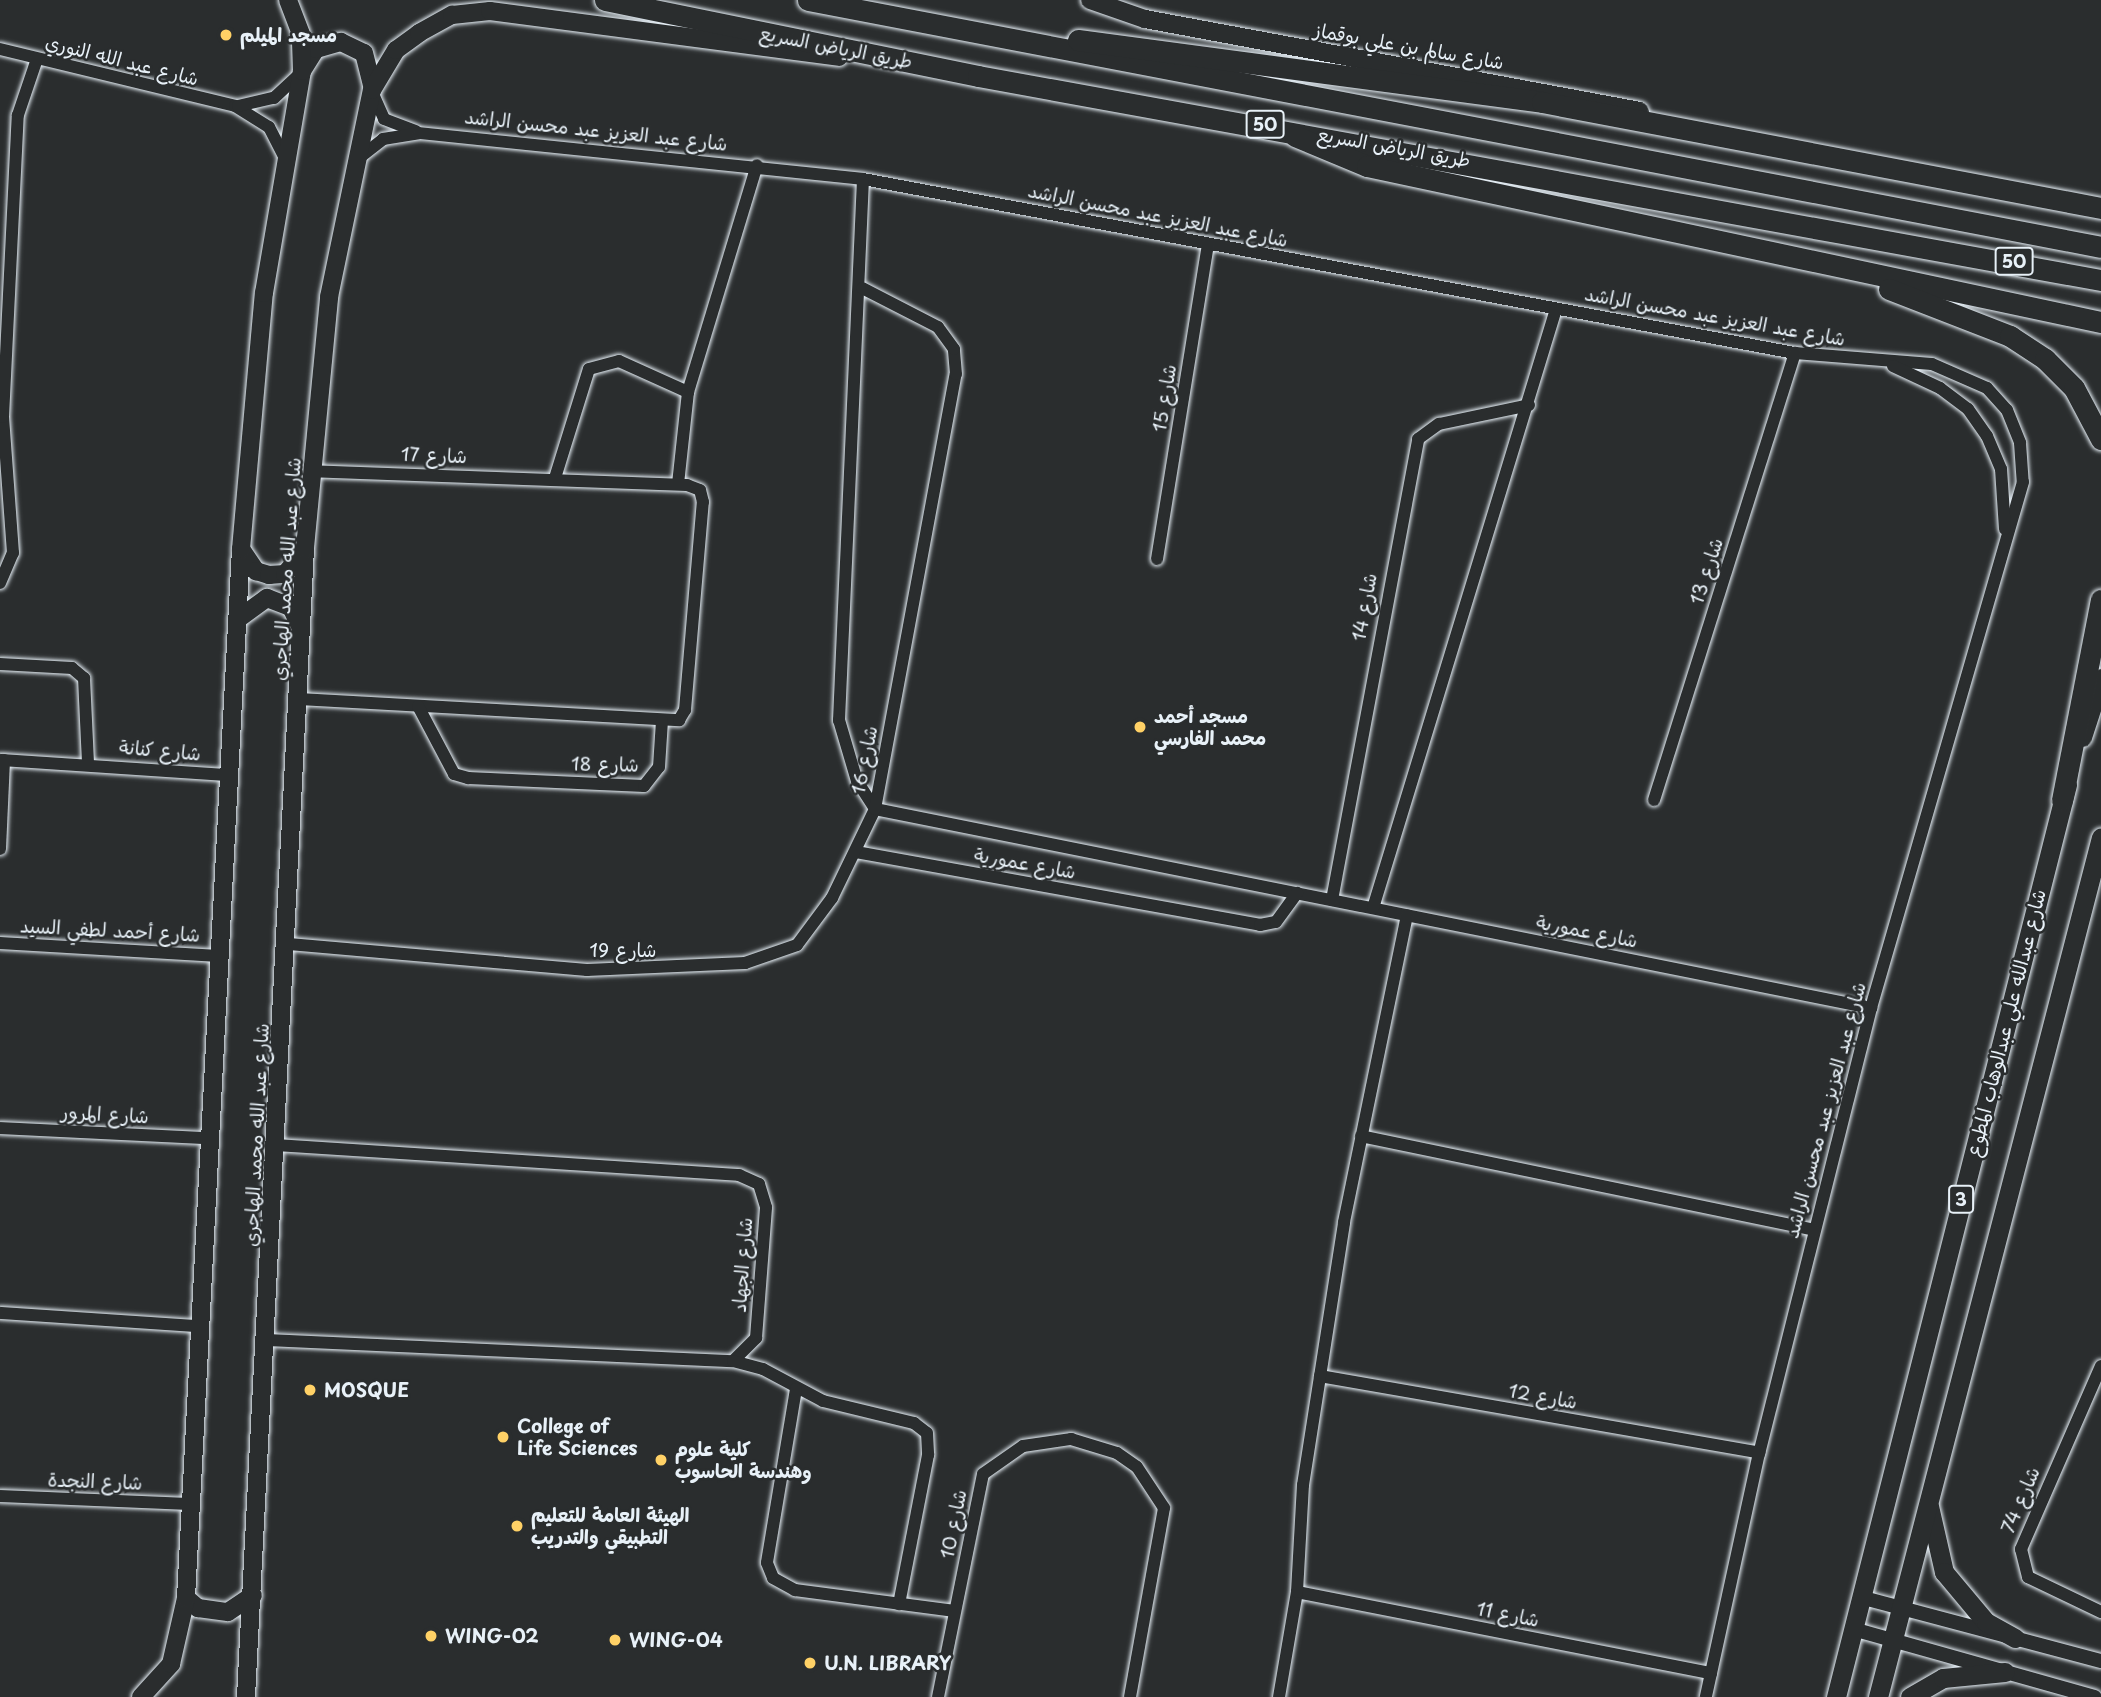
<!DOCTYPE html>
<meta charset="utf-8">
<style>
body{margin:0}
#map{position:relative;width:2101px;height:1697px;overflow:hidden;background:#2a2d2e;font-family:"Playpen Sans","Playpen Sans Arabic",sans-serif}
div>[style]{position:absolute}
.roads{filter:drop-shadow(0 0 2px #e8f1f8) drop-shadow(0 0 2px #e8f1f8)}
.minor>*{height:12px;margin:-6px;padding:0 6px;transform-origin:6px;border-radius:6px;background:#2a2d2e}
.tertiary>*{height:14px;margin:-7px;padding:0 7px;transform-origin:7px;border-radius:7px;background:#2a2d2e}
.secondary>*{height:18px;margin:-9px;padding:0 9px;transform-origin:9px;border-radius:9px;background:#2a2d2e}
.primary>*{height:19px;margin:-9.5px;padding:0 9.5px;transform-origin:9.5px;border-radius:9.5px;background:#2a2d2e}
.motorway>*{height:21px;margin:-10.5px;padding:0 10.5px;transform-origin:10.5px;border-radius:10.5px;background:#2a2d2e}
.dots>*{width:19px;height:19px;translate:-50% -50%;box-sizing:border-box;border:4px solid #2a2d2e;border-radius:50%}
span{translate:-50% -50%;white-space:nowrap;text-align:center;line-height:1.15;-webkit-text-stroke:5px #2a2d2e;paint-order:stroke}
.shield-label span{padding:2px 5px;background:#2a2d2e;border:2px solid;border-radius:5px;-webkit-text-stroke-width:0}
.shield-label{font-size:18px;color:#e8f1f8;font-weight:700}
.poi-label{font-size:19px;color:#e8f1f8;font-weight:700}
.left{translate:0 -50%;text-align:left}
.street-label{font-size:19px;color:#e8f1f8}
</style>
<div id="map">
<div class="roads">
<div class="minor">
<i style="left:0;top:49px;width:242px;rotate:13.6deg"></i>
<i style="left:235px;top:106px;width:40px;rotate:32deg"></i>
<i style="left:269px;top:127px;width:36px;rotate:63deg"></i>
<i style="left:373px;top:94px;width:27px;rotate:66deg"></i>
<i style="left:384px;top:119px;width:34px;rotate:21deg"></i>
<i style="left:238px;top:106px;width:37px;rotate:-13deg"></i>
<i style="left:274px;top:98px;width:35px;rotate:-43deg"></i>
<i style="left:359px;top:158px;width:31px;rotate:-38deg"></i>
<i style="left:383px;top:139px;width:36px;rotate:-9deg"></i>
<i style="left:419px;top:133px;width:446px;rotate:5.9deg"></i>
<i style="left:863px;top:179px;width:948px;rotate:10.58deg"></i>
<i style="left:1795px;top:353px;width:137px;rotate:4.6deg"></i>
<i style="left:1932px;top:364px;width:60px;rotate:23.6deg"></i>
<i style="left:1987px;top:388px;width:30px;rotate:48deg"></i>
<i style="left:2007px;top:410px;width:35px;rotate:68deg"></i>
<i style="left:2020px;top:443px;width:39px;rotate:86deg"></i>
<i style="left:2023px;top:482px;width:548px;rotate:106.12deg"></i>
<i style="left:1871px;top:1008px;width:459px;rotate:104.1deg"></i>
<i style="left:1759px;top:1453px;width:250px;rotate:102.3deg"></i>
<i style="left:863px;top:179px;width:542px;rotate:92.54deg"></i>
<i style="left:839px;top:720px;width:64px;rotate:73.6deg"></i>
<i style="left:857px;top:781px;width:33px;rotate:57deg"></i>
<i style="left:1893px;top:366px;width:52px;rotate:25.1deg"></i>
<i style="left:1940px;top:388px;width:35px;rotate:37deg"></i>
<i style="left:1968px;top:409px;width:33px;rotate:55deg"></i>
<i style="left:1987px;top:436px;width:36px;rotate:67deg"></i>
<i style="left:2001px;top:469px;width:60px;rotate:86.2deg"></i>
<i style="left:555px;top:478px;width:114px;rotate:-72.7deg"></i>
<i style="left:589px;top:369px;width:31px;rotate:-15deg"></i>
<i style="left:619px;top:361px;width:76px;rotate:24.2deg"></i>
<i style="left:678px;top:484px;width:93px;rotate:-83.8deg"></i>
<i style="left:688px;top:392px;width:237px;rotate:-73.1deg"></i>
<i style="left:1157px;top:559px;width:319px;rotate:-80.8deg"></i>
<i style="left:0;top:583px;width:33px;rotate:-67deg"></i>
<i style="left:13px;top:553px;width:136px;rotate:-94.2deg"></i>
<i style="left:3px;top:417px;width:302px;rotate:-87.2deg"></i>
<i style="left:18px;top:115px;width:59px;rotate:-71.3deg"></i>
<i style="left:0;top:664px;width:72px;rotate:3.2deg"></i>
<i style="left:72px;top:668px;width:16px;rotate:40deg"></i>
<i style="left:84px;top:678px;width:86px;rotate:87.3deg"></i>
<i style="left:299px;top:699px;width:381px;rotate:3.2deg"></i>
<i style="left:679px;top:720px;width:12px;rotate:-59deg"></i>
<i style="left:685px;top:710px;width:209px;rotate:-85.1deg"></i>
<i style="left:703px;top:502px;width:12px;rotate:-104deg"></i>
<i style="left:700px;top:490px;width:14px;rotate:-159deg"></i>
<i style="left:687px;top:485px;width:375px;rotate:-177.9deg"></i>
<i style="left:418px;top:706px;width:77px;rotate:62.1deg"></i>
<i style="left:454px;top:774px;width:15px;rotate:16deg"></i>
<i style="left:468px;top:778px;width:176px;rotate:2.6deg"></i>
<i style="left:644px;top:786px;width:24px;rotate:-52deg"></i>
<i style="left:659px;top:767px;width:46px;rotate:-86.3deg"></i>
<i style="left:0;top:760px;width:228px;rotate:3.8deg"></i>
<i style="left:1654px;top:800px;width:469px;rotate:-72.5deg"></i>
<i style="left:875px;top:809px;width:1016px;rotate:11.3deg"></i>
<i style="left:0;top:849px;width:89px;rotate:-87.4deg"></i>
<i style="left:856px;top:852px;width:411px;rotate:10.2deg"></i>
<i style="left:1260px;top:925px;width:16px;rotate:-11deg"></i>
<i style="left:1276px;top:922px;width:36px;rotate:-54deg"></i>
<i style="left:1332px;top:900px;width:469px;rotate:-79.4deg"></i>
<i style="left:1418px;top:439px;width:26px;rotate:-36deg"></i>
<i style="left:1439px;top:424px;width:92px;rotate:-11.9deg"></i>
<i style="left:1373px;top:908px;width:626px;rotate:-73.01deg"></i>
<i style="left:0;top:943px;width:219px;rotate:3.4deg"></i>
<i style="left:289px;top:944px;width:299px;rotate:5deg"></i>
<i style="left:587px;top:970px;width:158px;rotate:-2.5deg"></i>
<i style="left:745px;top:963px;width:55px;rotate:-19.1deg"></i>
<i style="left:797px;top:945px;width:59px;rotate:-53.3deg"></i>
<i style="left:832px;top:898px;width:99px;rotate:-64.2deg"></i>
<i style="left:875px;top:809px;width:442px;rotate:-79.5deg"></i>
<i style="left:956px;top:374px;width:25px;rotate:-95deg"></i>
<i style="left:954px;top:349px;width:27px;rotate:-126deg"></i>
<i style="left:938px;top:327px;width:85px;rotate:-152.8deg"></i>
<i style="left:0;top:1128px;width:207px;rotate:2.8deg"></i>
<i style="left:1361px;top:1136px;width:462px;rotate:11.7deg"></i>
<i style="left:0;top:1313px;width:197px;rotate:3.8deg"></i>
<i style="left:267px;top:1340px;width:466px;rotate:2.6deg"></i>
<i style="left:733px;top:1361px;width:33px;rotate:-45deg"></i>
<i style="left:756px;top:1338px;width:131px;rotate:-85.6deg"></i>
<i style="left:766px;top:1207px;width:24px;rotate:-107deg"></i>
<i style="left:759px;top:1184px;width:22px;rotate:-156deg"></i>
<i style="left:739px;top:1175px;width:466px;rotate:-176.3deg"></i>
<i style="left:733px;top:1361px;width:31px;rotate:15deg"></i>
<i style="left:763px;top:1369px;width:68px;rotate:28.1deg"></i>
<i style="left:823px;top:1401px;width:94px;rotate:13.6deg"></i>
<i style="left:914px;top:1423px;width:16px;rotate:38deg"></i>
<i style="left:927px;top:1433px;width:22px;rotate:87deg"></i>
<i style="left:928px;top:1455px;width:152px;rotate:101deg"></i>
<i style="left:2101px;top:1366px;width:200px;rotate:113.6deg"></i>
<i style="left:2021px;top:1549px;width:29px;rotate:76deg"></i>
<i style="left:2028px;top:1577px;width:81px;rotate:25.6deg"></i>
<i style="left:1320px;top:1376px;width:446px;rotate:9.9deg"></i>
<i style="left:796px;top:1389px;width:176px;rotate:99.5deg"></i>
<i style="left:767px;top:1563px;width:16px;rotate:68deg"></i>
<i style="left:773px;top:1578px;width:25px;rotate:29deg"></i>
<i style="left:795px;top:1590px;width:161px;rotate:7.5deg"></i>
<i style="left:0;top:1496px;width:189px;rotate:2.4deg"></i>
<i style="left:1297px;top:1592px;width:422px;rotate:11.1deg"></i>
<i style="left:938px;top:1697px;width:227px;rotate:-78.6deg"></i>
<i style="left:983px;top:1474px;width:49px;rotate:-35deg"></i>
<i style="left:1023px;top:1446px;width:49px;rotate:-8.3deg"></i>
<i style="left:1071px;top:1439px;width:48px;rotate:16.9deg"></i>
<i style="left:1117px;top:1453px;width:24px;rotate:35deg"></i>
<i style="left:1137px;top:1467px;width:49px;rotate:56.6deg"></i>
<i style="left:1164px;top:1508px;width:192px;rotate:100.2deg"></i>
<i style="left:1279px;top:1697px;width:107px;rotate:-80.3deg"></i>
<i style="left:1297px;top:1592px;width:107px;rotate:-86.8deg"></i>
<i style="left:1303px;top:1485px;width:266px;rotate:-81.1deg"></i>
<i style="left:1344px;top:1222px;width:313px;rotate:-78.4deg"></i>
</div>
<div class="tertiary">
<i style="left:1860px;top:1597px;width:249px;rotate:14.9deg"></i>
<i style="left:1853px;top:1629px;width:251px;rotate:15.7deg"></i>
</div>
<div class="secondary">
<i style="left:1090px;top:0;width:58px;rotate:19.1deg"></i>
<i style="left:1145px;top:19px;width:503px;rotate:10.53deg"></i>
<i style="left:302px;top:71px;width:26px;rotate:-58deg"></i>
<i style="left:316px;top:49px;width:26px;rotate:-16deg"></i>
<i style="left:341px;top:42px;width:25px;rotate:26deg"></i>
<i style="left:364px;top:53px;width:34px;rotate:76deg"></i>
<i style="left:241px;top:549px;width:27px;rotate:56deg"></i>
<i style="left:256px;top:571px;width:14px;rotate:17deg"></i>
<i style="left:269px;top:575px;width:16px;rotate:-4deg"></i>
<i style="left:285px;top:574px;width:30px;rotate:-50deg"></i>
<i style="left:238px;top:619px;width:36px;rotate:-36deg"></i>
<i style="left:267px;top:598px;width:26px;rotate:21deg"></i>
<i style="left:291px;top:607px;width:21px;rotate:65deg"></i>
<i style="left:186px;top:1598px;width:16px;rotate:40deg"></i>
<i style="left:198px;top:1608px;width:30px;rotate:8deg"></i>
<i style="left:228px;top:1612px;width:30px;rotate:-34deg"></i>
<i style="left:141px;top:1697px;width:45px;rotate:-47.7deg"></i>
<i style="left:171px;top:1664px;width:68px;rotate:-77.2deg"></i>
<i style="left:186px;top:1598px;width:1050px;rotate:-87deg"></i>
<i style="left:241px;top:549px;width:257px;rotate:-84.9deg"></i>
<i style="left:264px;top:293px;width:225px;rotate:-80.3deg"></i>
<i style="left:302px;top:71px;width:37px;rotate:-92deg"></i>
<i style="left:301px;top:34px;width:36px;rotate:-111deg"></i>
<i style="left:246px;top:1697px;width:1151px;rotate:-87.06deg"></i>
<i style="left:305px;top:548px;width:252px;rotate:-84.5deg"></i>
<i style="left:329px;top:297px;width:211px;rotate:-78.3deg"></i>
<i style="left:372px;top:90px;width:47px;rotate:-59deg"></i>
<i style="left:396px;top:50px;width:29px;rotate:-36deg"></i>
<i style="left:419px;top:33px;width:38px;rotate:-29deg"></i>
<i style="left:452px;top:15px;width:38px;rotate:-6deg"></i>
<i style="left:490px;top:11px;width:352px;rotate:7.5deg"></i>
</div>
<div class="primary">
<i style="left:2082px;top:737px;width:62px;rotate:-72.1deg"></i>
<i style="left:1929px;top:1506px;width:68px;rotate:77.2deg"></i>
<i style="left:1944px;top:1572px;width:65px;rotate:50deg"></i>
<i style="left:1986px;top:1622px;width:33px;rotate:29deg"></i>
<i style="left:1836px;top:1697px;width:941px;rotate:-75.79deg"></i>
<i style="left:1878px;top:1697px;width:888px;rotate:-75.46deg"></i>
<i style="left:1910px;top:1697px;width:38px;rotate:-30deg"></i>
<i style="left:1943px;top:1678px;width:62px;rotate:-5.5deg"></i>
</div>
<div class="motorway">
<i style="left:605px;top:0;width:381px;rotate:11.5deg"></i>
<i style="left:978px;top:76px;width:1141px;rotate:10.3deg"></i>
<i style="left:808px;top:0;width:1316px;rotate:10.81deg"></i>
<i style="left:1078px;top:40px;width:468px;rotate:7.6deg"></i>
<i style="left:1542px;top:102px;width:569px;rotate:10.74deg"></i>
<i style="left:1295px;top:136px;width:78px;rotate:22.6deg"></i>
<i style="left:1367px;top:166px;width:750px;rotate:12deg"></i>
<i style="left:1889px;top:289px;width:130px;rotate:21.2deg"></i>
<i style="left:2010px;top:336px;width:42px;rotate:33.3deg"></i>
<i style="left:2045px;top:359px;width:41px;rotate:45deg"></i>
<i style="left:2074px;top:388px;width:58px;rotate:62.1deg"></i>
<i style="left:2062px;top:800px;width:204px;rotate:-79deg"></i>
</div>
</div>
<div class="dots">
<i style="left:226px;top:35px;background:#ffd166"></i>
<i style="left:1140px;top:727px;background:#ffd166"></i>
<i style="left:310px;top:1390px;background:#ffd166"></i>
<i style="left:503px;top:1437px;background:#ffd166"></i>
<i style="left:661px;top:1460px;background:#ffd166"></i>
<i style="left:517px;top:1526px;background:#ffd166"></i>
<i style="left:431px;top:1636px;background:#ffd166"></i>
<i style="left:615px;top:1640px;background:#ffd166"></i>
<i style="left:810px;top:1663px;background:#ffd166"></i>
</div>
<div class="shield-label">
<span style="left:1265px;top:124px">50</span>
<span style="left:2014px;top:261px">50</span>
<span style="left:1961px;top:1199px">3</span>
</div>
<div class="poi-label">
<span class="left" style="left:240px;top:35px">مسجد الميلم</span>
<span class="left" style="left:1154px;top:727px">مسجد أحمد<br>محمد الفارسي</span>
<span class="left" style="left:324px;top:1390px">MOSQUE</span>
<span class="left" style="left:517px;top:1437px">College of<br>Life Sciences</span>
<span class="left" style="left:675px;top:1460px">كلية علوم<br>وهندسة الحاسوب</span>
<span class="left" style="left:531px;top:1526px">الهيئة العامة للتعليم<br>التطبيقي والتدريب</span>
<span class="left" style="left:445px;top:1636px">WING-02</span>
<span class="left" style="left:629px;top:1640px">WING-04</span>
<span class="left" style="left:824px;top:1663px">U.N. LIBRARY</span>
</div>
<div class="street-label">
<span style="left:1409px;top:46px;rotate:10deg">شارع سالم بن علي بوقماز</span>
<span style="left:836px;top:47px;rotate:11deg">طريق الرياض السريع</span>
<span style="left:122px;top:60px;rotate:14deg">شارع عبد الله النوري</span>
<span style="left:596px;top:130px;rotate:6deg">شارع عبد العزيز عبد محسن الراشد</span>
<span style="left:1394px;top:147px;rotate:10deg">طريق الرياض السريع</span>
<span style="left:1158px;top:215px;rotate:11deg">شارع عبد العزيز عبد محسن الراشد</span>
<span style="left:1715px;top:316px;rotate:10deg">شارع عبد العزيز عبد محسن الراشد</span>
<span style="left:1164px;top:398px;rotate:-81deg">شارع 15</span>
<span style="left:434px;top:455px;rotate:2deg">شارع 17</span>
<span style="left:286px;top:569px;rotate:-86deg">شارع عبد الله محمد الهاجري</span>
<span style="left:1706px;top:571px;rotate:-72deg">شارع 13</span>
<span style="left:1364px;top:607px;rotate:-80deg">شارع 14</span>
<span style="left:160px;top:750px;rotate:5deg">شارع كنانة</span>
<span style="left:864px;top:760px;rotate:-79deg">شارع 16</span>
<span style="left:605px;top:764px;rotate:1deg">شارع 18</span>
<span style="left:1025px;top:863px;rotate:10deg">شارع عمورية</span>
<span style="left:110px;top:930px;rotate:3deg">شارع أحمد لطفي السيد</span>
<span style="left:1587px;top:931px;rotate:11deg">شارع عمورية</span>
<span style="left:623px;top:950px">شارع 19</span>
<span style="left:2006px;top:1023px;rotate:-76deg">شارع عبدالله علي عبدالوهاب المطوع</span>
<span style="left:1825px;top:1110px;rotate:-75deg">شارع عبد العزيز عبد محسن الراشد</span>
<span style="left:105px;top:1114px;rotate:3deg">شارع المرور</span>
<span style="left:256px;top:1135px;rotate:-87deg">شارع عبد الله محمد الهاجري</span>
<span style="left:742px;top:1265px;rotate:-86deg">شارع الجهاد</span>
<span style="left:1543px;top:1396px;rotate:10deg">شارع 12</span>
<span style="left:95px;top:1481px;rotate:2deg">شارع النجدة</span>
<span style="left:2020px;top:1500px;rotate:-67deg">شارع 74</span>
<span style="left:953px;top:1524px;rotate:-79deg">شارع 10</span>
<span style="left:1508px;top:1614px;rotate:11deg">شارع 11</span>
</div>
</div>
